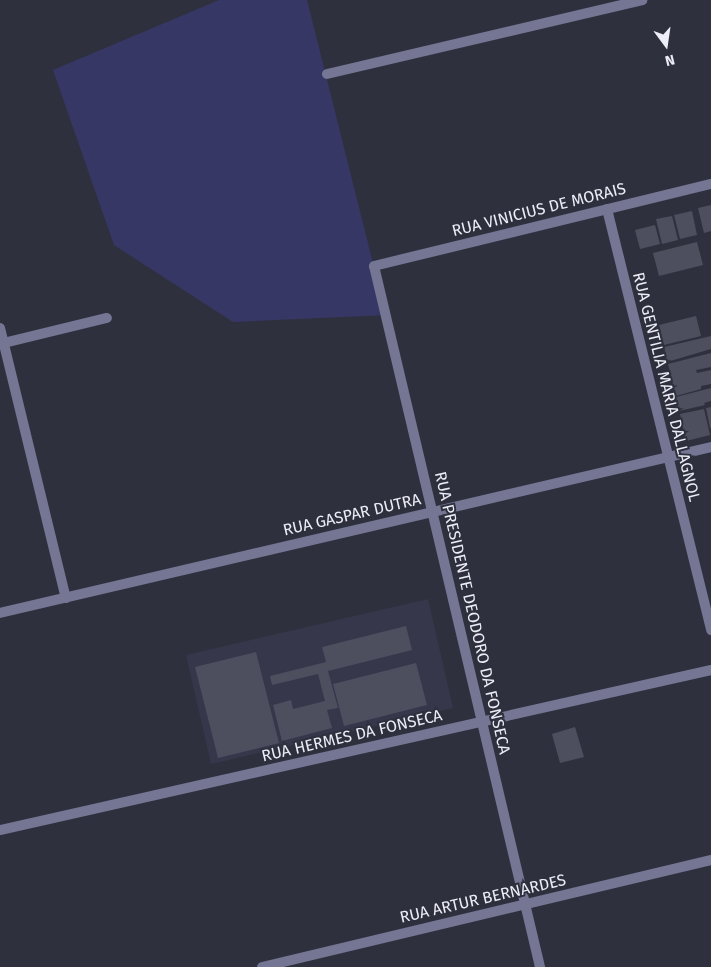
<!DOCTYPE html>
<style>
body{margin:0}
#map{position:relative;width:711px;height:967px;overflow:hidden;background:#2f303e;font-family:"Fira Sans",sans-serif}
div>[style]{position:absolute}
.built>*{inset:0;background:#36374b}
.green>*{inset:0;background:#373766}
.building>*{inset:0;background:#4d4f5e}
.minor>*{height:10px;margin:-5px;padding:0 5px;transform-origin:5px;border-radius:5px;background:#747694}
span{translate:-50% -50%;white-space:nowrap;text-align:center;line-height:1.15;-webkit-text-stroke:4px #2f303e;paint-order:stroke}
.street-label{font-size:16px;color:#ecedf6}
.north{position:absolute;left:641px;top:20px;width:50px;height:50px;-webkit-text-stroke:4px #2f303e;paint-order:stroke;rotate:166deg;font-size:14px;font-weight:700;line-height:20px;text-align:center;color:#ecedf6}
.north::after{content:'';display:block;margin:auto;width:18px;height:22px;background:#ecedf6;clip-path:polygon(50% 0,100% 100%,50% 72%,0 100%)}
</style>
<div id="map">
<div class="built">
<i style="clip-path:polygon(428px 599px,453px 708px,211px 764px,186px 655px)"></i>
</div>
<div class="green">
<i style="clip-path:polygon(219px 0,307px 0,386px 315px,233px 322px,114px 245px,53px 70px)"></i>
</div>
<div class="building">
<i style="clip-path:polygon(711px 205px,711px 231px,704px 233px,698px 208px)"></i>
<i style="clip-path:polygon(692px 211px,697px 235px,680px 239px,674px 215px)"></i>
<i style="clip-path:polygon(672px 216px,678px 240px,662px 244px,656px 219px)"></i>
<i style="clip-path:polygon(655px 225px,660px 244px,640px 249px,635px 230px)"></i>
<i style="clip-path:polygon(697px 242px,703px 265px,659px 276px,653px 253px)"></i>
<i style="clip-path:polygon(696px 316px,701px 336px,664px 345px,659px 325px)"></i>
<i style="clip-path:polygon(711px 336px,711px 349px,667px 362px,664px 347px)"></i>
<i style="clip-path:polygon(711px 353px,711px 367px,696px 370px,697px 373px,711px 370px,711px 384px,701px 386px,701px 389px,676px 396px,668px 364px)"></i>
<i style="clip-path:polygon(711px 388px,711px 401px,704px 403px,705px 405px,679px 411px,676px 397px)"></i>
<i style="clip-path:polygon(711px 407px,711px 428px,710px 428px,706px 408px)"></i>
<i style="clip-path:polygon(704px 409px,710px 435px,686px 441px,680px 414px)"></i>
<i style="clip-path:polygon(406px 626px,412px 650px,328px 671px,338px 708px,327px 710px,332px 728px,282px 741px,273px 705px,291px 700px,293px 709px,325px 701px,318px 674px,272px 685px,270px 676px,326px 662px,322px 647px)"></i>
<i style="clip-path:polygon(256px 652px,279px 743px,218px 758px,195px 667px)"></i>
<i style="clip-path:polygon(416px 663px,427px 705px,344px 726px,333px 684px)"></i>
<i style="clip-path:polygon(575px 727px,584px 757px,560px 763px,552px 734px)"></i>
</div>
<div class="minor">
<i style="left:327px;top:74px;width:324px;rotate:-13.2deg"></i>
<i style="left:607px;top:209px;width:434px;rotate:76.1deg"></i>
<i style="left:0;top:328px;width:278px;rotate:76.3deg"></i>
<i style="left:0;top:344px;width:110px;rotate:-13.7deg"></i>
<i style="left:0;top:613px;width:730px;rotate:-13.14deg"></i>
<i style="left:0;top:830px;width:729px;rotate:-12.68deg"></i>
<i style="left:262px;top:967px;width:462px;rotate:-13.4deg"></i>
<i style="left:540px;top:967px;width:720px;rotate:-103.32deg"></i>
<i style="left:374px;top:266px;width:347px;rotate:-13.7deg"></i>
</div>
<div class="street-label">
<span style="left:539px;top:210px;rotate:-14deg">RUA VINICIUS DE MORAIS</span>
<span style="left:666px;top:387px;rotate:76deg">RUA GENTILIA MARIA DALLAGNOL</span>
<span style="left:352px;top:515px;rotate:-13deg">RUA GASPAR DUTRA</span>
<span style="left:472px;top:613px;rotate:77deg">RUA PRESIDENTE DEODORO DA FONSECA</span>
<span style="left:352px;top:736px;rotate:-13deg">RUA HERMES DA FONSECA</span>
<span style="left:483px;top:899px;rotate:-13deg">RUA ARTUR BERNARDES</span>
</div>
<div class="north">N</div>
</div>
